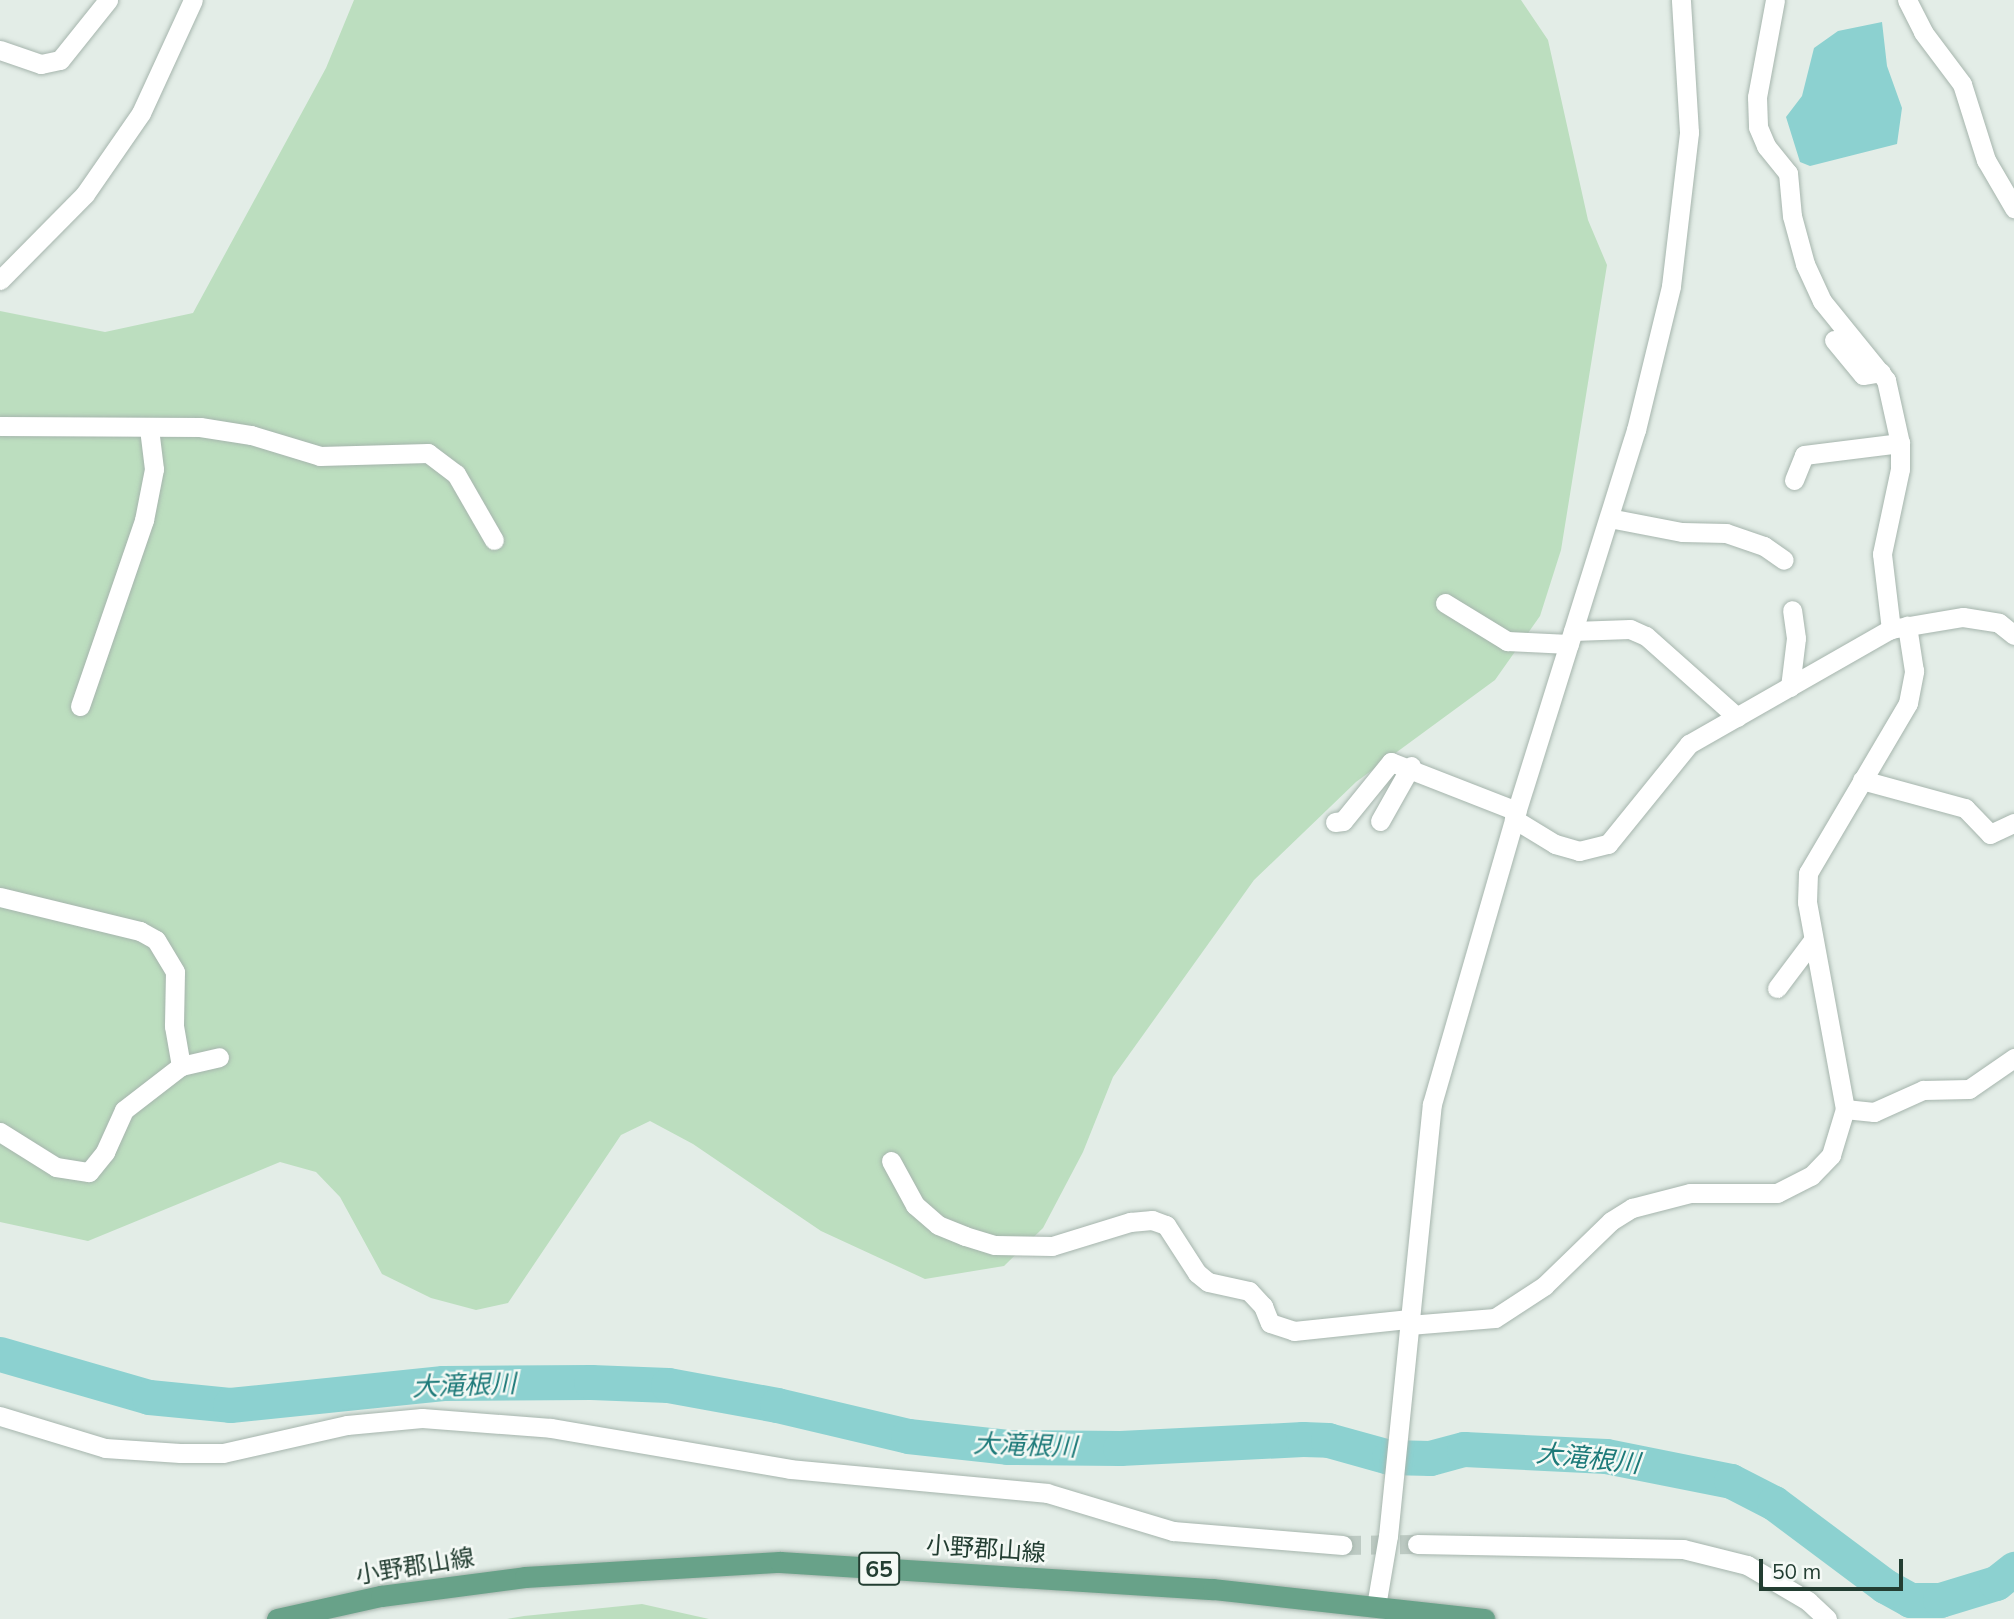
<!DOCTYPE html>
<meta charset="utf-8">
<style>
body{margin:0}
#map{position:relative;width:2014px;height:1619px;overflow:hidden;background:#e3ede7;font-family:Mulish,"Noto Sans JP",sans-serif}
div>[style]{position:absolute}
.green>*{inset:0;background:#bcdebf}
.water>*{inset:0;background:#8cd1d0}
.river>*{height:35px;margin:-17.5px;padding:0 17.5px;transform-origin:17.5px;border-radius:17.5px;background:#8cd1d0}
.minor-tunnel>*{height:19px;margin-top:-9.5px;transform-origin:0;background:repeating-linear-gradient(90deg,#bdcac3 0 19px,transparent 0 29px)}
.roads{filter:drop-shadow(0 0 2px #a6b5ad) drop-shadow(0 0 2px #a6b5ad)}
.minor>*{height:19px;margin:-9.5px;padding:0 9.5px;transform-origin:9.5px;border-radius:9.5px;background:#fff}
.major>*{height:21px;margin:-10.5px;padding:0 10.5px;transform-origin:10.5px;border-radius:10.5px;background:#68a289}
span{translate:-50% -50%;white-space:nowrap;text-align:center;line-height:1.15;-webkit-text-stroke:5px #f4f9f5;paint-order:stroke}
.shield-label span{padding:2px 5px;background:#f4f9f5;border:2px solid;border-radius:5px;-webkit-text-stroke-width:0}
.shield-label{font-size:23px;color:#233e32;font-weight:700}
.street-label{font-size:24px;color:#233e32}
.water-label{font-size:26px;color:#1d7a79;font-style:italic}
.scale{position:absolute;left:1759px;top:1559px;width:144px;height:32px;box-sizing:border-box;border:4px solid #233e32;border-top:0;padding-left:9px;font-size:21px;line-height:24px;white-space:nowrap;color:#233e32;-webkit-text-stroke:5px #f4f9f5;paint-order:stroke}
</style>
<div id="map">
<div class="green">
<i style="clip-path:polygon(354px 0,1521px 0,1548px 40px,1588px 220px,1607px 265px,1561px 550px,1540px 616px,1495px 680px,1356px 782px,1254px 880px,1113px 1077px,1083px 1152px,1043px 1228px,1004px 1266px,925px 1279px,821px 1231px,693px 1144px,650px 1121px,621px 1135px,508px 1303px,476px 1310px,431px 1298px,382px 1274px,340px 1197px,316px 1172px,280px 1162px,88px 1241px,0 1222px,0 311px,105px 332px,193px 313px,326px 68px)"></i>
<i style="clip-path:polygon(642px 1604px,709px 1619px,507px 1619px,524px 1616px)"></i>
</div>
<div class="water">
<i style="clip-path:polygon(1882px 22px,1887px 66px,1902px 108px,1897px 144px,1810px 166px,1800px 162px,1786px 117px,1802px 96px,1814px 48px,1838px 31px)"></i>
</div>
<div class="river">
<i style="left:0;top:1354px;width:155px;rotate:16.1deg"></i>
<i style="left:149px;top:1397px;width:81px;rotate:5.6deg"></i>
<i style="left:230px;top:1405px;width:214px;rotate:-5.9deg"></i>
<i style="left:443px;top:1383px;width:148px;rotate:-0.4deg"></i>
<i style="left:591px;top:1382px;width:77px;rotate:2.2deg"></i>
<i style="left:668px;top:1385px;width:111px;rotate:10.4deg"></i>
<i style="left:777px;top:1405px;width:135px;rotate:13.3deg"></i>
<i style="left:908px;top:1436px;width:100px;rotate:6.3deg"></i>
<i style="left:1007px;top:1447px;width:113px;rotate:0.5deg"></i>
<i style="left:1120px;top:1448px;width:183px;rotate:-2.8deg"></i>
<i style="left:1303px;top:1439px;width:25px;rotate:2deg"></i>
<i style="left:1328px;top:1440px;width:63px;rotate:15.6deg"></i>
<i style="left:1389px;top:1457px;width:41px;rotate:1.4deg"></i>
<i style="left:1430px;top:1458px;width:35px;rotate:-15deg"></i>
<i style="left:1464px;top:1449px;width:142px;rotate:2.8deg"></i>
<i style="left:1606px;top:1456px;width:127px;rotate:11.3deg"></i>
<i style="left:1731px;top:1481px;width:48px;rotate:27.1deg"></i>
<i style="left:1774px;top:1503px;width:139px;rotate:36.8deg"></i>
<i style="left:1885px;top:1586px;width:29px;rotate:29deg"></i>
<i style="left:1910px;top:1600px;width:30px"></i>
<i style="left:1940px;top:1600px;width:59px;rotate:-16.9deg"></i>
<i style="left:1996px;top:1583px;width:23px;rotate:-38deg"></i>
</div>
<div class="minor-tunnel">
<i style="left:1342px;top:1545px;width:75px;rotate:-0.8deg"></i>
</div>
<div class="roads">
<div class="minor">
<i style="left:1775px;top:0;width:99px;rotate:100.5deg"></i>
<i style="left:1757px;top:97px;width:30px;rotate:88deg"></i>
<i style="left:1758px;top:127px;width:21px;rotate:67deg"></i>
<i style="left:1766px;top:146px;width:35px;rotate:51deg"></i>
<i style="left:1788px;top:173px;width:43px;rotate:84.7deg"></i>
<i style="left:1792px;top:216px;width:50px;rotate:74.8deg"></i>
<i style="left:1805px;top:264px;width:41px;rotate:65.3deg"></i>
<i style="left:1822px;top:301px;width:102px;rotate:51deg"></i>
<i style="left:1886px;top:380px;width:65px;rotate:77.5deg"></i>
<i style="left:1900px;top:443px;width:26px;rotate:90deg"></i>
<i style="left:1900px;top:469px;width:87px;rotate:102deg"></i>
<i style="left:1882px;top:554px;width:76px;rotate:83.2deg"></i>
<i style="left:1907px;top:0;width:36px;rotate:63deg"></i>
<i style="left:1923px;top:32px;width:65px;rotate:53.1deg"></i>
<i style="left:1962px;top:84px;width:80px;rotate:72.5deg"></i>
<i style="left:1986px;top:160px;width:56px;rotate:59.7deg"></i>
<i style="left:0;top:50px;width:43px;rotate:18.9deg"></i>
<i style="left:41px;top:64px;width:19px;rotate:-12deg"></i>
<i style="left:60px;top:60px;width:77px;rotate:-51.3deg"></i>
<i style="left:0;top:280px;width:121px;rotate:-45.3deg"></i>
<i style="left:85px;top:194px;width:98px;rotate:-55.3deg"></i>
<i style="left:141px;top:113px;width:124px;rotate:-65.3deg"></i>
<i style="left:1834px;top:340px;width:45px;rotate:50.4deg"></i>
<i style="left:1863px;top:375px;width:18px;rotate:-9deg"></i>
<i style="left:0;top:426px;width:200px;rotate:0.3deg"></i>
<i style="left:200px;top:427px;width:52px;rotate:8.9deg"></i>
<i style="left:251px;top:435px;width:72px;rotate:16.9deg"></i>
<i style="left:320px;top:456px;width:108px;rotate:-1.6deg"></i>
<i style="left:428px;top:453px;width:35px;rotate:37deg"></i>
<i style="left:456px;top:474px;width:76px;rotate:60.1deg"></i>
<i style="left:1794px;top:480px;width:27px;rotate:-68deg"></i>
<i style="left:1804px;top:455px;width:97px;rotate:-7.1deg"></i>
<i style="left:1609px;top:518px;width:74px;rotate:10.9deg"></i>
<i style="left:1682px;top:532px;width:44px;rotate:1.3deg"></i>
<i style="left:1726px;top:533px;width:40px;rotate:18.9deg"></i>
<i style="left:1764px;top:546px;width:24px;rotate:35deg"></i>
<i style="left:1445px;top:603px;width:73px;rotate:31.5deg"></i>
<i style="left:1507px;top:641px;width:62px;rotate:2.8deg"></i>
<i style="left:1573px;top:631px;width:57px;rotate:-2deg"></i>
<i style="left:1630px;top:629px;width:17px;rotate:24deg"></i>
<i style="left:1646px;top:636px;width:122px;rotate:41.7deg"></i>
<i style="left:1790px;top:687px;width:49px;rotate:-83deg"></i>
<i style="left:1796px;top:638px;width:28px;rotate:-98deg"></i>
<i style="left:80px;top:706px;width:197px;rotate:-71deg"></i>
<i style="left:144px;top:520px;width:52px;rotate:-78.9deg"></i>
<i style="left:154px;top:469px;width:41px;rotate:-97deg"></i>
<i style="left:1862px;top:780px;width:107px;rotate:15.2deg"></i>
<i style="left:1965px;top:808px;width:36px;rotate:46deg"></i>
<i style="left:1990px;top:834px;width:26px;rotate:-25deg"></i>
<i style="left:1514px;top:819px;width:48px;rotate:31.4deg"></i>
<i style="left:1555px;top:844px;width:25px;rotate:16deg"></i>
<i style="left:1579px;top:851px;width:30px;rotate:-14deg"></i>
<i style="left:1608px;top:844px;width:129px;rotate:-51deg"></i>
<i style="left:1689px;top:744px;width:232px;rotate:-29.7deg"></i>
<i style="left:1891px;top:629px;width:73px;rotate:-9.5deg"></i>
<i style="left:1963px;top:617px;width:36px;rotate:9deg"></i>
<i style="left:1999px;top:623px;width:19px;rotate:39deg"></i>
<i style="left:1380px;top:821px;width:63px;rotate:-60.6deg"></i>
<i style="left:1335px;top:822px;width:8px;rotate:-7deg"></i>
<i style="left:1343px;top:821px;width:76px;rotate:-50.9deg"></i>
<i style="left:1391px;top:762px;width:135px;rotate:21.3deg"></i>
<i style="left:0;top:897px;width:144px;rotate:13.7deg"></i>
<i style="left:140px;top:931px;width:18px;rotate:29deg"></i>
<i style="left:156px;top:940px;width:37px;rotate:59deg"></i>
<i style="left:175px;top:972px;width:54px;rotate:91.1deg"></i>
<i style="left:174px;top:1026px;width:41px;rotate:80.1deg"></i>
<i style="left:1777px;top:988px;width:60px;rotate:-53.1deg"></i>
<i style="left:1845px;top:1109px;width:29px;rotate:6deg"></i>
<i style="left:1874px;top:1112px;width:54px;rotate:-24.2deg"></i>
<i style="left:1923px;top:1090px;width:46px;rotate:-1.2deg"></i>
<i style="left:1969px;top:1089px;width:55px;rotate:-34.6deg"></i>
<i style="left:0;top:1132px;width:66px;rotate:32deg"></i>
<i style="left:56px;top:1167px;width:33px;rotate:9deg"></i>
<i style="left:89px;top:1172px;width:26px;rotate:-51deg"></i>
<i style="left:105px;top:1152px;width:46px;rotate:-65.7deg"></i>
<i style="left:124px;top:1110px;width:72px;rotate:-37.7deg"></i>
<i style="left:181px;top:1066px;width:39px;rotate:-13deg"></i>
<i style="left:891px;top:1161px;width:50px;rotate:61.4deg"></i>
<i style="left:915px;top:1205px;width:30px;rotate:41deg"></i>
<i style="left:938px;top:1225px;width:29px;rotate:22deg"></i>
<i style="left:965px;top:1236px;width:31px;rotate:17deg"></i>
<i style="left:995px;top:1245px;width:57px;rotate:1deg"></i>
<i style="left:1052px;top:1246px;width:82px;rotate:-17.1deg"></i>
<i style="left:1130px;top:1222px;width:22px;rotate:-5deg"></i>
<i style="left:1152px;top:1220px;width:15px;rotate:20deg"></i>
<i style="left:1166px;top:1225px;width:57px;rotate:57.1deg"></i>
<i style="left:1197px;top:1273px;width:14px;rotate:39deg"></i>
<i style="left:1208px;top:1282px;width:42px;rotate:12.4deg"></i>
<i style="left:1249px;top:1291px;width:21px;rotate:47deg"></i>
<i style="left:1263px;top:1306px;width:18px;rotate:68deg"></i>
<i style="left:1270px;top:1323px;width:25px;rotate:18deg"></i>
<i style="left:1294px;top:1331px;width:116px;rotate:-6deg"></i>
<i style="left:1409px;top:1325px;width:86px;rotate:-4.7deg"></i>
<i style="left:1495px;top:1318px;width:59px;rotate:-33.1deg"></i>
<i style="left:1544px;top:1286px;width:93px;rotate:-44.1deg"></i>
<i style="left:1611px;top:1221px;width:25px;rotate:-32deg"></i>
<i style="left:1632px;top:1208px;width:60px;rotate:-14.5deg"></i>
<i style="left:1690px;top:1193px;width:87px"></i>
<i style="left:1777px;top:1193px;width:38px;rotate:-27deg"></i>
<i style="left:1811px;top:1176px;width:29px;rotate:-46deg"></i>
<i style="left:1831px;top:1155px;width:48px;rotate:-73.1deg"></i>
<i style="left:1845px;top:1109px;width:210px;rotate:-100.4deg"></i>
<i style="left:1807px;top:902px;width:29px;rotate:-88deg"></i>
<i style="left:1808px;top:873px;width:197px;rotate:-59.5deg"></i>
<i style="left:1908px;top:703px;width:33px;rotate:-79deg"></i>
<i style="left:1914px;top:671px;width:46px;rotate:-98.8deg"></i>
<i style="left:0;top:1416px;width:110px;rotate:16.9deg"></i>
<i style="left:105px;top:1448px;width:75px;rotate:3.8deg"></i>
<i style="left:180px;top:1453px;width:43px"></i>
<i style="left:223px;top:1453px;width:127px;rotate:-12.7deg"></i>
<i style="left:347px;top:1425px;width:75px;rotate:-5.3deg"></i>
<i style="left:422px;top:1418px;width:129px;rotate:4.4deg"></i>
<i style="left:551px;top:1428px;width:242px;rotate:9.7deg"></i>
<i style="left:790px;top:1469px;width:258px;rotate:5.3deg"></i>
<i style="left:1047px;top:1493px;width:132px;rotate:16.8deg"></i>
<i style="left:1173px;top:1531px;width:170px;rotate:4.7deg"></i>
<i style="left:1417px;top:1544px;width:266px;rotate:1.1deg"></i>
<i style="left:1683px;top:1549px;width:66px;rotate:14deg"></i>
<i style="left:1747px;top:1565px;width:71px;rotate:30.5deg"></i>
<i style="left:1808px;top:1601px;width:26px;rotate:43deg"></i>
<i style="left:1376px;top:1606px;width:71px;rotate:-80.3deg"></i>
<i style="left:1388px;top:1536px;width:434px;rotate:-84.2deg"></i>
<i style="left:1432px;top:1104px;width:297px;rotate:-73.9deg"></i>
<i style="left:1514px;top:819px;width:408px;rotate:-72.6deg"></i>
<i style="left:1636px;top:430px;width:148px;rotate:-76.3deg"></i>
<i style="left:1671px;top:286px;width:155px;rotate:-83.3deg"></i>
<i style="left:1689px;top:132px;width:132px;rotate:-93.5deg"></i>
</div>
<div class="major">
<i style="left:277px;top:1619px;width:107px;rotate:-12.5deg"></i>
<i style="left:381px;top:1596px;width:145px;rotate:-7.5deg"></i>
<i style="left:525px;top:1577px;width:255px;rotate:-3.4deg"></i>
<i style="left:780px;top:1562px;width:434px;rotate:3.6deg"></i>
<i style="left:1213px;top:1589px;width:273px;rotate:6.3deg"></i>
</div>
</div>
<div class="shield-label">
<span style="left:879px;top:1569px">65</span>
</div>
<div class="street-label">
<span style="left:986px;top:1549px;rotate:4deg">小野郡山線</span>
<span style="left:415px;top:1566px;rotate:-9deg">小野郡山線</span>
</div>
<div class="water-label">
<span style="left:464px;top:1385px;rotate:-2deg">大滝根川</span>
<span style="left:1025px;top:1445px;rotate:2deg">大滝根川</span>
<span style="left:1588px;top:1458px;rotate:6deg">大滝根川</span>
</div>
<div class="scale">50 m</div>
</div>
